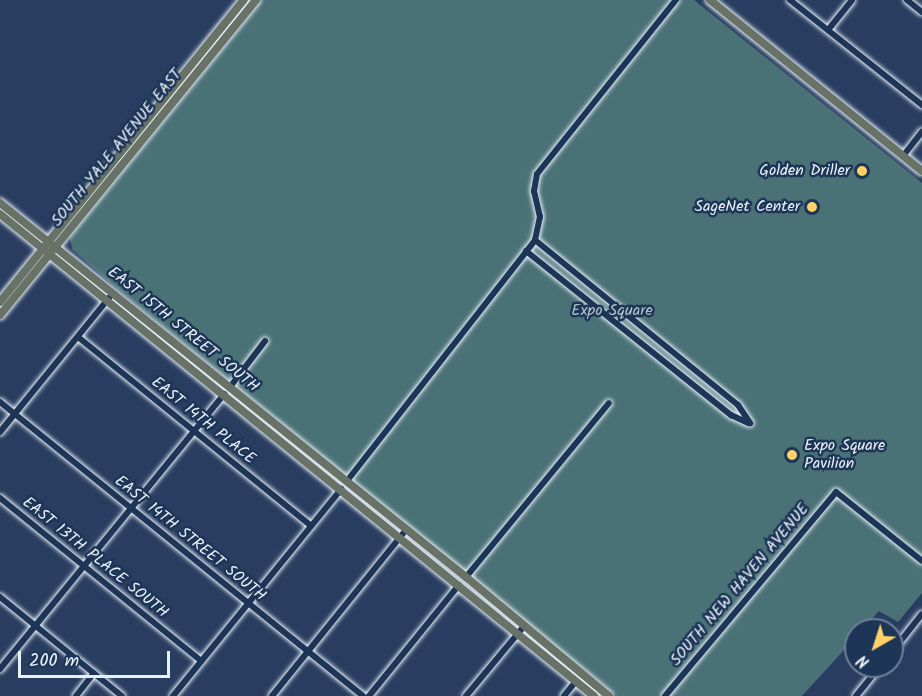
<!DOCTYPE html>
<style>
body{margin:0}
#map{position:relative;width:922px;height:696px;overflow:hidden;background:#283d60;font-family:Kalam,sans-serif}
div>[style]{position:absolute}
.green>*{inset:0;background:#497176}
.roads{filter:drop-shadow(0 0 2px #e8f1f8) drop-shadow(0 0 2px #e8f1f8)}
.minor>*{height:6px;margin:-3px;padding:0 3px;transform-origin:3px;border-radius:3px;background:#1d3557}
.major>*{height:8px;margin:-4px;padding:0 4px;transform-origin:4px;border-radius:4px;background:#697266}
.dots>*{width:16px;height:16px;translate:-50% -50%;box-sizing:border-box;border:3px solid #1d3557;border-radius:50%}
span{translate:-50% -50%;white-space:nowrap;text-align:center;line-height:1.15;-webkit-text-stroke:5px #1d3557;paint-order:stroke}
.street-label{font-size:16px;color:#e8f1f8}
.poi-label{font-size:16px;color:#e8f1f8}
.right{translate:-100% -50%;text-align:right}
.left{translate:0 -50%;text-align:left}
.park-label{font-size:16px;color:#b0c4ca}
.north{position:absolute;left:844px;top:618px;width:60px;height:60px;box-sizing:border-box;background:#1d3557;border:2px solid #6e8097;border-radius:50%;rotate:219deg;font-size:16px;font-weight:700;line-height:24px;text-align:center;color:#e8f1f8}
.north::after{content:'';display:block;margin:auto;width:21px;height:27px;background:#ffd166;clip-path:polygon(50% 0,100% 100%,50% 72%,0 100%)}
.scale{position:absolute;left:18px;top:651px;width:152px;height:27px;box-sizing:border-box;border:3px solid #e8f1f8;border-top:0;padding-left:8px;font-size:18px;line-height:21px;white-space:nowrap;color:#e8f1f8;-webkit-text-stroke:4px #1d3557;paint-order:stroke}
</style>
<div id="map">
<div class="green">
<i style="clip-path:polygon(262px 0,694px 0,922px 183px,922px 593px,898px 622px,879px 611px,862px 630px,856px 630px,856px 637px,802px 696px,617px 696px,118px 290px,72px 249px,70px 237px)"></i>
</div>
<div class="roads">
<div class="minor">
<i style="left:790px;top:0;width:169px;rotate:38.5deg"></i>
<i style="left:907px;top:0;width:19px;rotate:39deg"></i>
<i style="left:828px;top:30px;width:38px;rotate:-51deg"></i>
<i style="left:903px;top:156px;width:31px;rotate:-52deg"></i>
<i style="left:535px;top:240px;width:262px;rotate:39.1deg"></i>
<i style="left:738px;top:405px;width:22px;rotate:56deg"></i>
<i style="left:526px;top:251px;width:263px;rotate:38.7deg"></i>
<i style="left:731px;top:415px;width:19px;rotate:25deg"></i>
<i style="left:78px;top:337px;width:300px;rotate:39deg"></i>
<i style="left:230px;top:387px;width:58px;rotate:-52.7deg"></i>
<i style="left:0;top:402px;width:467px;rotate:39deg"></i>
<i style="left:0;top:432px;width:179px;rotate:-50.9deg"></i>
<i style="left:347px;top:481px;width:306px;rotate:-52deg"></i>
<i style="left:535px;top:240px;width:24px;rotate:-78deg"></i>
<i style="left:540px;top:217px;width:27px;rotate:-103deg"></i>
<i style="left:534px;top:191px;width:17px;rotate:-80deg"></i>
<i style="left:537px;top:174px;width:223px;rotate:-51.4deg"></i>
<i style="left:0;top:498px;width:259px;rotate:39deg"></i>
<i style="left:466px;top:577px;width:225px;rotate:-50.6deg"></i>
<i style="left:0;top:597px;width:157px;rotate:39.1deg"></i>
<i style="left:892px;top:652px;width:48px;rotate:-51.7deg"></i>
<i style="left:0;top:669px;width:355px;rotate:-50.8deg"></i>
<i style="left:76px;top:696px;width:29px;rotate:-52deg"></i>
<i style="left:173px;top:696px;width:267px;rotate:-50.9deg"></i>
<i style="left:272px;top:696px;width:213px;rotate:-51.1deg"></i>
<i style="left:369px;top:696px;width:143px;rotate:-51deg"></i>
<i style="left:466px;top:696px;width:92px;rotate:-50.3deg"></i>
<i style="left:564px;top:696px;width:19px;rotate:-51deg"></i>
<i style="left:665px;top:696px;width:266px;rotate:-50deg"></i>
<i style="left:836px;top:492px;width:110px;rotate:38.7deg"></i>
<i style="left:856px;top:696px;width:38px;rotate:-51deg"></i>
</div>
<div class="major">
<i style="left:710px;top:0;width:272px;rotate:38.9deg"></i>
<i style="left:0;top:203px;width:598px;rotate:38.75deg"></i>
<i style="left:466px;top:577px;width:186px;rotate:39.8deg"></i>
<i style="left:0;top:214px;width:765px;rotate:39.06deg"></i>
<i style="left:0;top:302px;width:388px;rotate:-51.1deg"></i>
<i style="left:0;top:315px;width:406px;rotate:-50.9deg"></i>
</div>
</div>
<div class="dots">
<i style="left:862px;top:171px;background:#ffd166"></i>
<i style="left:812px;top:207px;background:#ffd166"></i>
<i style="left:792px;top:455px;background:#ffd166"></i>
</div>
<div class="street-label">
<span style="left:117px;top:148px;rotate:-51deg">SOUTH YALE AVENUE EAST</span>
<span style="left:183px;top:330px;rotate:39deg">EAST 15TH STREET SOUTH</span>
<span style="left:203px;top:421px;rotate:39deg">EAST 14TH PLACE</span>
<span style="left:190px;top:539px;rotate:39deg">EAST 14TH STREET SOUTH</span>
<span style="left:95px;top:558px;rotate:39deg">EAST 13TH PLACE SOUTH</span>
<span style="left:740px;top:585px;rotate:-50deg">SOUTH NEW HAVEN AVENUE</span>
</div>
<div class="poi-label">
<span class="right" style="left:850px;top:171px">Golden Driller</span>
<span class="right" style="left:800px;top:207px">SageNet Center</span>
<span class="left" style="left:804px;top:455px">Expo Square<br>Pavilion</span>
</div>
<div class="park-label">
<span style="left:612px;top:311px">Expo Square</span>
</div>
<div class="north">N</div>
<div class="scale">200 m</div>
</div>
